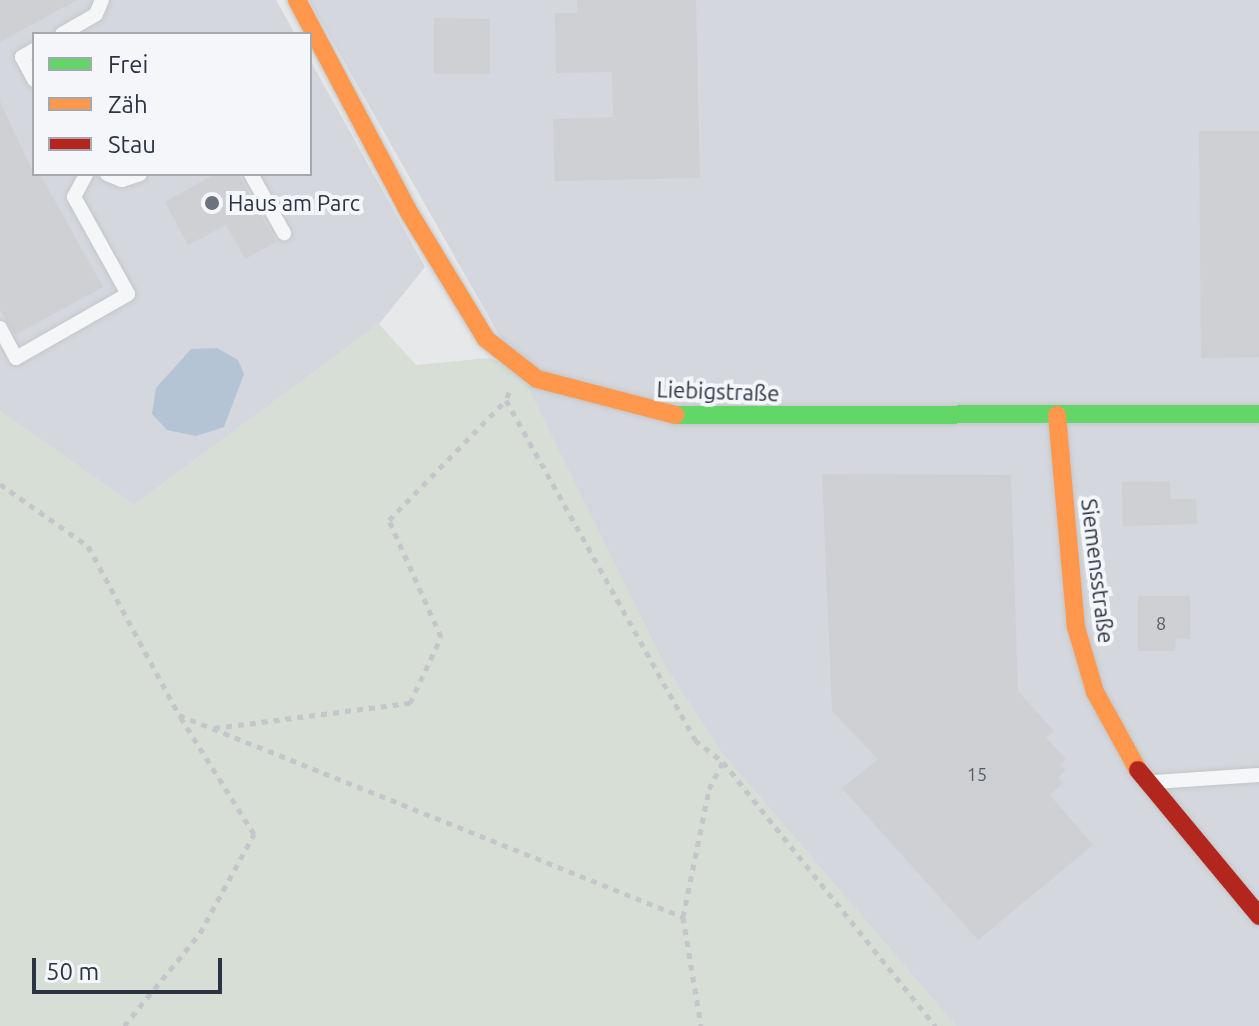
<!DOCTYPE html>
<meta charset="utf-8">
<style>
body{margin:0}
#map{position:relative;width:1259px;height:1026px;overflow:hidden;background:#e6e8ea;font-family:Ubuntu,sans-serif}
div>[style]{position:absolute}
.built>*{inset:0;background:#d4d7dd}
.green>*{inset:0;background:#d6ded6}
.water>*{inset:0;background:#b4c4d5}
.building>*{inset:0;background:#ced0d3}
.path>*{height:5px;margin-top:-2.5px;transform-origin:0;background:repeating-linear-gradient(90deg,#c5c6ca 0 6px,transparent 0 12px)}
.roads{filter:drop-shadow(0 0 2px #c4c6c8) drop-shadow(0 0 2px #c4c6c8)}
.lane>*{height:14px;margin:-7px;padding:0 7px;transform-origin:7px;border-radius:7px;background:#f5f6f7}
.fast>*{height:18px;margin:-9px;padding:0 9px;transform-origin:9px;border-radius:9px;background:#63d668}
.slow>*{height:18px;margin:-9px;padding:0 9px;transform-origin:9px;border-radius:9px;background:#ff974d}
.jam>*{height:18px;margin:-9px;padding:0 9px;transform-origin:9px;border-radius:9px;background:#b3261e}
.dots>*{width:22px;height:22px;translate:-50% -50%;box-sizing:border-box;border:4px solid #f4f6f9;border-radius:50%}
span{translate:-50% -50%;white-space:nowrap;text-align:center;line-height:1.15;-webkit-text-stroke:8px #f4f6f9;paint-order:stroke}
.number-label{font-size:18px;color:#545c69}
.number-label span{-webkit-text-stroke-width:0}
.poi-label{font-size:22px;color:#2b3445}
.left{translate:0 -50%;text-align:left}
.street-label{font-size:22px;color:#2b3445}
.legend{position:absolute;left:32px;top:32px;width:280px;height:144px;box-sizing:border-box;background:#f4f6f9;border:2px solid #a4a8b1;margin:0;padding:10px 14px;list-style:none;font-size:24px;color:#2b3445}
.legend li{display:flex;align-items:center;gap:16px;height:40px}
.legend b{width:40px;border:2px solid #a4a8b1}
.scale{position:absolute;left:32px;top:958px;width:190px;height:36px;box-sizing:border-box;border:4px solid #2b3445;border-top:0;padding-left:10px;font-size:24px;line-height:28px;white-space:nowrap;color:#2b3445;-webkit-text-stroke:6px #f4f6f9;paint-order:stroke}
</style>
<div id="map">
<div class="built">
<i style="clip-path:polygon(0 0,276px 0,295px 34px,34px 34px,34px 174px,310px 174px,310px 60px,425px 267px,379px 324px,134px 505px,0 411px)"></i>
<i style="clip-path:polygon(309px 0,1259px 0,1259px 1026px,956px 1026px,722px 753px,665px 666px,519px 370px)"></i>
</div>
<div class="green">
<i style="clip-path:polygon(379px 324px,416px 365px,489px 358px,519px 369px,665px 666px,722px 753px,956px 1026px,0 1026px,0 411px,134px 505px)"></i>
</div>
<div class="water">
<i style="clip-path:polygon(217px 348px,238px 360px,244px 374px,224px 427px,196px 436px,167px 430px,152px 414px,156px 388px,191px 349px)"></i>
</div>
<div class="building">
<i style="clip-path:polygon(0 0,77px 0,0 42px)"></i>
<i style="clip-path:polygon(577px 0,696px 0,700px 178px,555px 181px,553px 119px,613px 117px,612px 72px,556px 73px,555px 13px,577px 13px)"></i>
<i style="clip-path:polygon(434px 18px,490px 19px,490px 74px,434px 74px)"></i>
<i style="clip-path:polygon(0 101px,34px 174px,40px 174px,103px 287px,15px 335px,0 310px)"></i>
<i style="clip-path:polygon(1199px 131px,1259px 131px,1259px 357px,1201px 358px)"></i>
<i style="clip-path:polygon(215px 174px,238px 174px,276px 242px,245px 259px,226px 225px,188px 245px,165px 202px)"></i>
<i style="clip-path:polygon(822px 474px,1011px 475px,1018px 691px,1054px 731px,1046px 738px,1066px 759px,1059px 765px,1066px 770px,1058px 778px,1063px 783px,1050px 795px,1093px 845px,978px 940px,842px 788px,878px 759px,832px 711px)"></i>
<i style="clip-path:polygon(1170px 481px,1171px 499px,1196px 499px,1197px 524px,1123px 526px,1122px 482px)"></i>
<i style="clip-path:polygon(1138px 596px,1190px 596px,1190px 639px,1176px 638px,1175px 651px,1138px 651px)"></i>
</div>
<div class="path">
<i style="left:509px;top:392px;width:9px;rotate:111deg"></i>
<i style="left:506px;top:400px;width:389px;rotate:60.9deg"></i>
<i style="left:695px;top:740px;width:36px;rotate:38deg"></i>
<i style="left:723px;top:762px;width:339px;rotate:51.2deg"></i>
<i style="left:0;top:484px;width:108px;rotate:35.2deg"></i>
<i style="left:88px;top:546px;width:192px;rotate:61.7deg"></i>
<i style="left:179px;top:715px;width:543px;rotate:21.84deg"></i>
<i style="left:683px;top:917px;width:110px;rotate:80.6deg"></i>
<i style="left:214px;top:728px;width:198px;rotate:-7.3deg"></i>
<i style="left:410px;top:703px;width:73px;rotate:-64.8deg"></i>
<i style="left:441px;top:637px;width:128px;rotate:-114deg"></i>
<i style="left:389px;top:520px;width:168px;rotate:-45.7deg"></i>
<i style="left:683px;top:917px;width:131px;rotate:-78.5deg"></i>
<i style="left:709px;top:789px;width:30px;rotate:-63deg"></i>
<i style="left:124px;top:1026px;width:120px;rotate:-50.7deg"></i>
<i style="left:200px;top:933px;width:113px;rotate:-61.4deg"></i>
<i style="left:254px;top:834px;width:141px;rotate:-122.2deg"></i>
</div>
<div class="roads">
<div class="lane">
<i style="left:62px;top:34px;width:39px;rotate:-30deg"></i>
<i style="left:96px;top:14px;width:15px;rotate:-67deg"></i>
<i style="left:34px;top:50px;width:14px;rotate:150deg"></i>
<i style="left:22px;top:57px;width:26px;rotate:62deg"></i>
<i style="left:107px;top:174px;width:16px;rotate:22deg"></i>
<i style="left:122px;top:180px;width:19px;rotate:-18deg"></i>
<i style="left:251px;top:174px;width:68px;rotate:60.8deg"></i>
<i style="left:0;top:328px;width:34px;rotate:62deg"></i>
<i style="left:16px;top:358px;width:129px;rotate:-29.7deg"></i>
<i style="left:128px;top:294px;width:111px;rotate:-119.1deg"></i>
<i style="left:74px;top:197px;width:26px;rotate:-62deg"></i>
<i style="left:1154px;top:782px;width:105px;rotate:-3.8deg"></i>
</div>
<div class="fast">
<i style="left:675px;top:415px;width:584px;rotate:-0.1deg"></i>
</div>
<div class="slow">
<i style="left:297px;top:0;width:242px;rotate:62.2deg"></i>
<i style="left:410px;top:214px;width:146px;rotate:58.7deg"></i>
<i style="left:486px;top:339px;width:65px;rotate:38.1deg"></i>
<i style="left:537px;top:379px;width:143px;rotate:14.6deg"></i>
<i style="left:1057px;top:415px;width:213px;rotate:84.9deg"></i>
<i style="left:1076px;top:627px;width:68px;rotate:73.7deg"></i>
<i style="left:1095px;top:692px;width:89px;rotate:61.1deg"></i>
</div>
<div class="jam">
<i style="left:1138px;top:770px;width:190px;rotate:50.3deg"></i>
</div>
</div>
<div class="dots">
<i style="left:212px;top:203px;background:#6c737f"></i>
</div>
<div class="number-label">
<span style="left:1161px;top:623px">8</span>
<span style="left:977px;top:774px">15</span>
</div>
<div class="poi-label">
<span class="left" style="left:228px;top:203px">Haus am Parc</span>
</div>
<div class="street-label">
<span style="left:718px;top:391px;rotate:2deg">Liebigstraße</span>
<span style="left:1098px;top:571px;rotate:83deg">Siemensstraße</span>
</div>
<ul class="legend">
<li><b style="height:10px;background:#63d668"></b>Frei</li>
<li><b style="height:10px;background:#ff974d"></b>Zäh</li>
<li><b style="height:10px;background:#b3261e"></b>Stau</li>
</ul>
<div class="scale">50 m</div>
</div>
